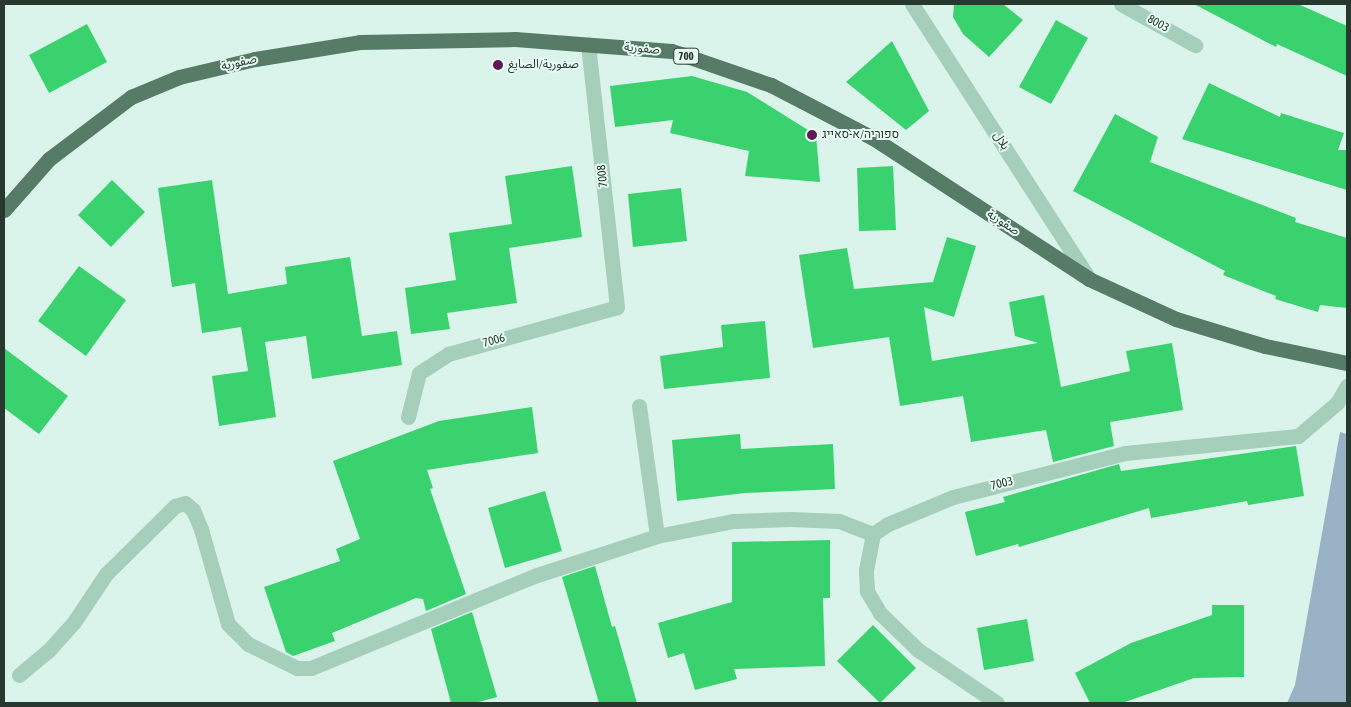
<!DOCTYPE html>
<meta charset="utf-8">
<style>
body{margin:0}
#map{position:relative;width:1351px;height:707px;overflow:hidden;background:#daf4eb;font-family:"Asap Condensed","Noto Sans Arabic",Heebo,sans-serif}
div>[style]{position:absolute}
.green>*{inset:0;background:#99b2c5}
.building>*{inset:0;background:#3ad26e}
.minor>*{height:15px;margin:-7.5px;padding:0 7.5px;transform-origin:7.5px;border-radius:7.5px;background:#a5cebb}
.major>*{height:15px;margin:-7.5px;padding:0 7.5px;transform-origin:7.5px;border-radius:7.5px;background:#567c67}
.dots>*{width:14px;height:14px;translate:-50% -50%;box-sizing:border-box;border:2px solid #e7fbf4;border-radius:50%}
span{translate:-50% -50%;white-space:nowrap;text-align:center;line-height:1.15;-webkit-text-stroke:4px #e7fbf4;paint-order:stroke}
.shield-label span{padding:1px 4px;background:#e7fbf4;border:1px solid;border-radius:4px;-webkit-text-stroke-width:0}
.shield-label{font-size:11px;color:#27392e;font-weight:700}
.street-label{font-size:12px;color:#27392e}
.poi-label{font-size:12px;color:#27392e}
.left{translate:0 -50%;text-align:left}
.frame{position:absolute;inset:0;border:5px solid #27392e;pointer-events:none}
</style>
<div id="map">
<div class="green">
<i style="clip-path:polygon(1340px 432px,1347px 434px,1347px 703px,1287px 703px,1295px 685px)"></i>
</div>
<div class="building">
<i style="clip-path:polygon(954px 4px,1003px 4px,1023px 20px,989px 57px,963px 34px,953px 17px)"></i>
<i style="clip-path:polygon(1194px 4px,1298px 4px,1347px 26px,1347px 76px,1277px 44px,1276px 47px)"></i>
<i style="clip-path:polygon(1056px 20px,1088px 38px,1051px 104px,1019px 87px)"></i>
<i style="clip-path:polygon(87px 24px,107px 62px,49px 93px,29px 55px)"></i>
<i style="clip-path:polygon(892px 41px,929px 111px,906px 130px,846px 82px)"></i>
<i style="clip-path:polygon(692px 76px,747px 92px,816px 135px,820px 182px,745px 176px,749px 151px,670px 133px,673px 120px,615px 127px,610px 86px)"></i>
<i style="clip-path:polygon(1209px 83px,1280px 117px,1281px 113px,1344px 133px,1338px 150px,1347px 150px,1347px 190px,1182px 139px)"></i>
<i style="clip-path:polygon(1115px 114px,1158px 137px,1150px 162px,1296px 218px,1295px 222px,1347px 238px,1347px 308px,1320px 305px,1318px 312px,1275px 299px,1276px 296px,1223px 275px,1225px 271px,1073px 191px)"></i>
<i style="clip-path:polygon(572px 166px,582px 237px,509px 248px,517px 303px,447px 313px,450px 329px,411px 334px,405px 288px,456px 280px,449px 233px,512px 224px,505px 176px)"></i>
<i style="clip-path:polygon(893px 166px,896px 230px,859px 231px,857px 168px)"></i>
<i style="clip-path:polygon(112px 180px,145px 212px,111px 247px,78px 215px)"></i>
<i style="clip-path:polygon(212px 180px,228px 294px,287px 284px,285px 267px,350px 257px,362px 336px,397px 331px,402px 365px,312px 379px,306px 336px,265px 342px,276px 417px,219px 426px,212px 376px,248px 371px,241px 327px,202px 333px,195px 283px,172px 287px,158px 188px)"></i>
<i style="clip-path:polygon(681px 188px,687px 241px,633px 247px,628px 194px)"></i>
<i style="clip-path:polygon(947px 237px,976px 246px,954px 317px,924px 307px,932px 361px,1038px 343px,1015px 336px,1009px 302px,1044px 295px,1061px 387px,1130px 371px,1126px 351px,1172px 343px,1183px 410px,1110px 422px,1114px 446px,1053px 462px,1046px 430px,971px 442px,963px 396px,900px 406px,889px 337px,813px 348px,799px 255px,847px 248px,854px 289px,933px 282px)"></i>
<i style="clip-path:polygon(79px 266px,126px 300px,86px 356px,38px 321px)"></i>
<i style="clip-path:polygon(765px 321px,770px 378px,664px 389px,660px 356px,723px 347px,721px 325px)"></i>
<i style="clip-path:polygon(4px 348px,68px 396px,39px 434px,4px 408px)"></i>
<i style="clip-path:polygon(532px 407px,538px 453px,427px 470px,433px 488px,430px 489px,466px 594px,426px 611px,423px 599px,416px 598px,332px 633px,335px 641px,293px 656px,286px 652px,264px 587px,340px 561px,336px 549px,360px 539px,333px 461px,439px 421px)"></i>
<i style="clip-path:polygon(740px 434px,741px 449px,833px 444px,835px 489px,745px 493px,677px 501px,672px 440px)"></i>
<i style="clip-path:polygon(1296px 446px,1304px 496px,1248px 505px,1247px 501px,1151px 518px,1149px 508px,1019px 547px,1018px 544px,976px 556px,965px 512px,1005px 502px,1003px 497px,1119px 464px,1121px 471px)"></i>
<i style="clip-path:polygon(545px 491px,562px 551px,505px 568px,488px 508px)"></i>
<i style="clip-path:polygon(830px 540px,830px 598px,823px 598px,825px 666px,734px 669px,737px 679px,695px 690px,684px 653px,668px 658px,658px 623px,732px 602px,732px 542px)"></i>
<i style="clip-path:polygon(595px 566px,612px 627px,615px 626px,637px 703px,599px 703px,562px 577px)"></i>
<i style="clip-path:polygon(1212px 605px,1244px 605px,1244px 677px,1194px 678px,1122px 703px,1090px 703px,1075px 673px,1131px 643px,1212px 615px)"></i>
<i style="clip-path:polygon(472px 612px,497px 697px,475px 703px,451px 703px,431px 629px)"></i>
<i style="clip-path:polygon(1027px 619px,1034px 661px,984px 670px,977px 628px)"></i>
<i style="clip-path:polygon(873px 625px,916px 668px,880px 703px,837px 661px)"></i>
</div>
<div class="minor">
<i style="left:912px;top:4px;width:327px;rotate:57.2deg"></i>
<i style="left:1121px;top:4px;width:85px;rotate:29deg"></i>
<i style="left:639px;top:406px;width:131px;rotate:82.1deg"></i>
<i style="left:408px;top:417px;width:45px;rotate:-76deg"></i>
<i style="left:419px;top:373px;width:35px;rotate:-33deg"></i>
<i style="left:448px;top:354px;width:175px;rotate:-15.5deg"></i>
<i style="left:617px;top:307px;width:264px;rotate:-96.3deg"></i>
<i style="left:19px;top:675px;width:38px;rotate:-40deg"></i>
<i style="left:48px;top:651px;width:39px;rotate:-48deg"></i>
<i style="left:74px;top:622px;width:58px;rotate:-56.3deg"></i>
<i style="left:106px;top:574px;width:97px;rotate:-44.6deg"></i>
<i style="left:175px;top:506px;width:10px;rotate:-17deg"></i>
<i style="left:185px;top:503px;width:11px;rotate:41deg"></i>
<i style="left:193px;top:510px;width:21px;rotate:67deg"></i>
<i style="left:201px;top:529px;width:99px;rotate:74.1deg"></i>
<i style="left:228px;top:624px;width:28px;rotate:45deg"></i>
<i style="left:248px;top:644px;width:55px;rotate:26.1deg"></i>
<i style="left:297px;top:668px;width:14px"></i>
<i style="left:311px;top:668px;width:244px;rotate:-22.4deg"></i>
<i style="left:537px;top:575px;width:126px;rotate:-18deg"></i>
<i style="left:657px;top:536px;width:77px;rotate:-11.2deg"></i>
<i style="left:733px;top:521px;width:57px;rotate:-2deg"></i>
<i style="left:790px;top:519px;width:49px;rotate:2.3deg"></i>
<i style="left:839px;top:521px;width:36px;rotate:21deg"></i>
<i style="left:997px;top:703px;width:95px;rotate:-146.1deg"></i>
<i style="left:918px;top:650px;width:53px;rotate:-135.8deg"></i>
<i style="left:880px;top:613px;width:26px;rotate:-121deg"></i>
<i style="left:867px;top:591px;width:21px;rotate:-93deg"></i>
<i style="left:866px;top:570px;width:37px;rotate:-79deg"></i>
<i style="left:873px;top:534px;width:18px;rotate:-34deg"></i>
<i style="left:888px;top:524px;width:70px;rotate:-22.6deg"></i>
<i style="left:953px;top:497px;width:178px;rotate:-14.3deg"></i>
<i style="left:1125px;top:453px;width:174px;rotate:-5.6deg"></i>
<i style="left:1298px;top:436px;width:51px;rotate:-40.2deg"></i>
<i style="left:1337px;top:403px;width:20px;rotate:-60deg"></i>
</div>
<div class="major">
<i style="left:4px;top:210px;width:68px;rotate:-48.6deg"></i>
<i style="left:49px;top:159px;width:103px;rotate:-37.1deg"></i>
<i style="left:131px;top:97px;width:52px;rotate:-22.6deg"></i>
<i style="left:179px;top:77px;width:78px;rotate:-13.3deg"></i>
<i style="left:255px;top:59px;width:106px;rotate:-9.2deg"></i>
<i style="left:360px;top:42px;width:155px;rotate:-1.1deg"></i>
<i style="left:515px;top:39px;width:157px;rotate:4.4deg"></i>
<i style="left:672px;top:51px;width:105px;rotate:19deg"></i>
<i style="left:771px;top:85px;width:115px;rotate:27.5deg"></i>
<i style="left:873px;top:138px;width:258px;rotate:33.1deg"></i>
<i style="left:1089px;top:279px;width:96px;rotate:24.7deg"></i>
<i style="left:1176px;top:319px;width:93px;rotate:16.9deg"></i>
<i style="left:1265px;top:346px;width:84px;rotate:11.7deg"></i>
</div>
<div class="dots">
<i style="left:498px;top:65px;background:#5f1853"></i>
<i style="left:812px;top:135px;background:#5f1853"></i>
</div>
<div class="shield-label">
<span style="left:686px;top:56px">700</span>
</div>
<div class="street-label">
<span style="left:1158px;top:24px;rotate:29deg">8003</span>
<span style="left:642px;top:49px;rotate:5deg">صفورية</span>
<span style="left:239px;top:63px;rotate:-13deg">صفورية</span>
<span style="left:1001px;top:141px;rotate:57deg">بلال</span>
<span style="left:603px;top:176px;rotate:-96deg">7008</span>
<span style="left:1003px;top:223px;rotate:33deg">صفورية</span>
<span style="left:494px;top:341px;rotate:-16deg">7006</span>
<span style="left:1002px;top:484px;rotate:-14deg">7003</span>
</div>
<div class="poi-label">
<span class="left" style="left:508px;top:65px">صفورية/الصايغ</span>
<span class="left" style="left:822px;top:135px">ספוריה/א-סאייג</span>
</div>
<div class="frame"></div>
</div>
